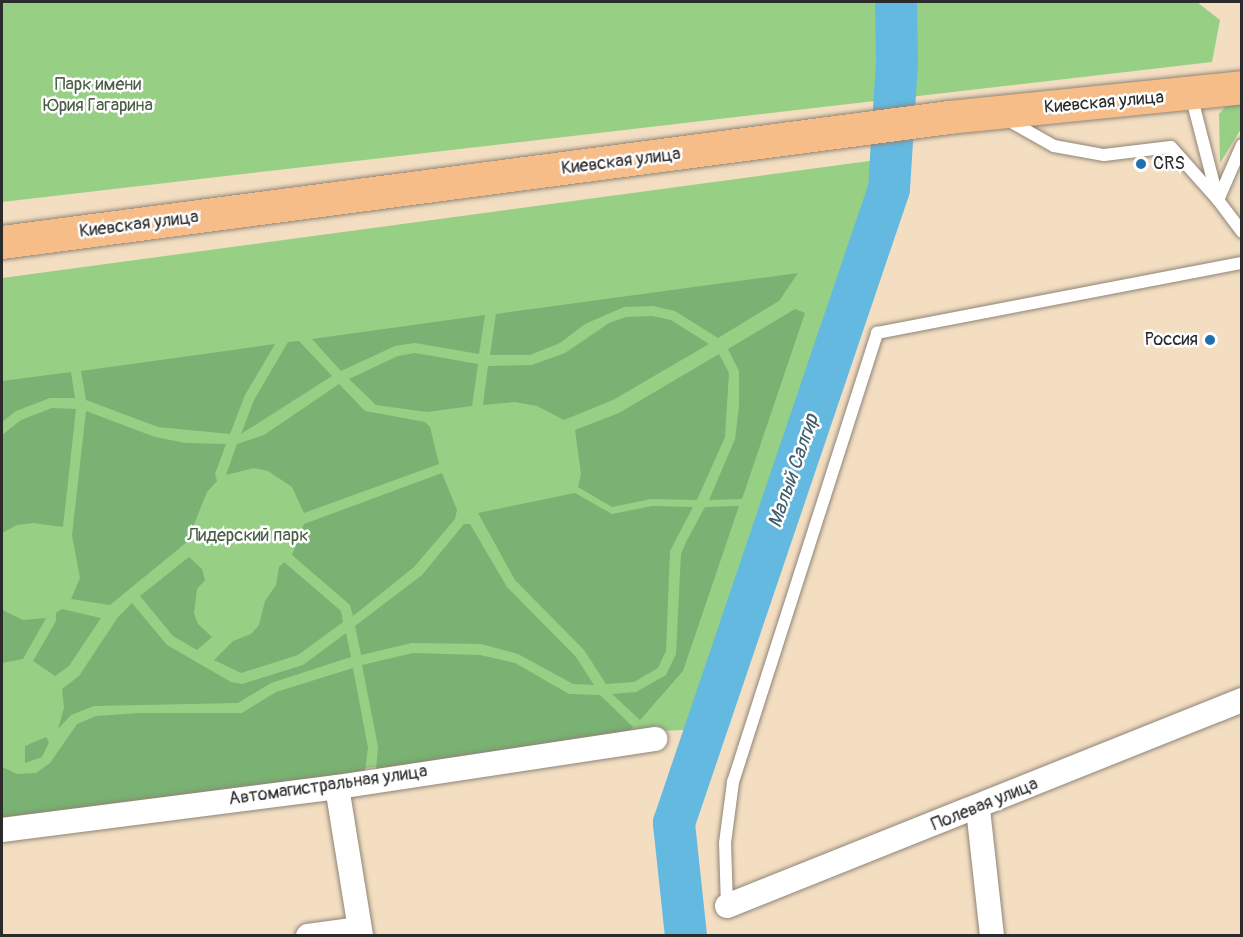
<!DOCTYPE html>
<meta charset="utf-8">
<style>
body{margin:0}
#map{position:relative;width:1243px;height:937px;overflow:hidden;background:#f3dec2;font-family:Pangolin,sans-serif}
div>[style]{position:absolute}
.green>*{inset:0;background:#97d084}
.forest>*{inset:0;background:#79b272}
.river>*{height:42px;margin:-21px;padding:0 21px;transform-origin:21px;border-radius:21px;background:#63b9e0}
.roads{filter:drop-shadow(0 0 2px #8f8476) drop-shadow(0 0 2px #8f8476)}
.lane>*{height:12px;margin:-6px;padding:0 6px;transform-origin:6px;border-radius:6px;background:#fff}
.street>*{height:24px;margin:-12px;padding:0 12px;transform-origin:12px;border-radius:12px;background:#fff}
.primary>*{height:33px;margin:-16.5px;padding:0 16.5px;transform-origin:16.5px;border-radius:16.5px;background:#f7bd88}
.dots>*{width:16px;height:16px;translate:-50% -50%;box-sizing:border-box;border:3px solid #fff;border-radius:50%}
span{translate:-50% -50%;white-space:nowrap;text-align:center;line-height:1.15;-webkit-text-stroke:5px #fff;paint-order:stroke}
.park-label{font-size:18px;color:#4b5d46}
.street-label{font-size:18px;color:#2b2b2b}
.poi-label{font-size:18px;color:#2b2b2b}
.left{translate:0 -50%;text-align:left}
.right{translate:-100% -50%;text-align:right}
.water-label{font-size:20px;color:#3f5d6a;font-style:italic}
.frame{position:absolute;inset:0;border:3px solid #2b2b2b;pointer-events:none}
</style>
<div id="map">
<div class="green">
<i style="clip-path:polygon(2px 2px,1197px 2px,1220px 20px,1212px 62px,2px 202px)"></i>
<i style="clip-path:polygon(1241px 99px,1241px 129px,1220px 163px,1219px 114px,1227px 105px)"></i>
<i style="clip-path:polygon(884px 159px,887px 185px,712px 687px,702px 729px,622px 733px,2px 818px,2px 278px)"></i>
</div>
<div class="forest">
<i style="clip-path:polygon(798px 273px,779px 301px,718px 338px,675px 311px,653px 306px,624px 307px,585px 324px,560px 343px,530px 355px,490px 355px,496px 314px)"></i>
<i style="clip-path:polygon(795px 309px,805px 313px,742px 499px,709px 500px,735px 439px,739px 406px,739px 371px,728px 349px)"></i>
<i style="clip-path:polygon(485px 315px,479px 354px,415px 343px,395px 346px,341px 371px,312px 339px)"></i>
<i style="clip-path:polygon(652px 316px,671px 320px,709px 344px,613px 400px,564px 420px,537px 406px,515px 402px,483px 405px,488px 366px,532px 365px,565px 353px,609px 323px,626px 317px)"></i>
<i style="clip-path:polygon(299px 341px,332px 376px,241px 434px,254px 400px,288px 342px)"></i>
<i style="clip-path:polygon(275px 344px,245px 395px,230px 434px,158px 427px,86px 400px,81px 371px)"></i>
<i style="clip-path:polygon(415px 353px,478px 364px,472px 406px,427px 412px,376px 405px,349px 379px,398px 356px)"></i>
<i style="clip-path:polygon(719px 354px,729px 373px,725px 437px,697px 500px,651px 499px,612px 507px,578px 487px,581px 474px,575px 430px,619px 413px)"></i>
<i style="clip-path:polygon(71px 372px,75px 398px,50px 398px,16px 411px,2px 422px,2px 381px)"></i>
<i style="clip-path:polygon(339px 384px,365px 411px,425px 422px,430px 427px,439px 464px,304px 513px,292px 487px,268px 471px,254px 468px,226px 475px,237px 444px,264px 435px)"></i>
<i style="clip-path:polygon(52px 408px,76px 409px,63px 527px,33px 523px,17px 525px,2px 533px,2px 435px,21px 420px)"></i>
<i style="clip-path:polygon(86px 411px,155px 437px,186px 443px,226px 444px,215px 474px,217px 481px,207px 492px,187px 542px,110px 605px,71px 599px,80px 578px,72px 535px)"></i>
<i style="clip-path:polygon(442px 473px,457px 510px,455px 519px,414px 567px,353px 616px,350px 605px,292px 555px,304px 524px)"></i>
<i style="clip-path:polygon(575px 493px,612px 514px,652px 506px,693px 507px,670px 551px,666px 651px,658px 668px,634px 682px,606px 684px,584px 650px,515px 580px,478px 513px)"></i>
<i style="clip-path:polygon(739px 506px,683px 671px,640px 720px,612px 694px,636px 692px,666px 675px,676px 654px,681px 554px,686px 542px,705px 507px)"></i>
<i style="clip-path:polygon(464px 524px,470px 524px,507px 587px,576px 657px,594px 685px,573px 684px,518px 654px,481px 644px,412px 643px,361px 655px,355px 626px,422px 575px)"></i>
<i style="clip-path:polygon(189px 557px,202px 569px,205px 580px,197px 589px,194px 613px,198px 624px,212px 637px,197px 650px,173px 636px,140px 596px)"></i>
<i style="clip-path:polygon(284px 562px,341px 611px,343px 622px,298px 655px,241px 673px,214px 660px,233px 641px,251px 634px,259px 625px,265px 601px,276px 585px,279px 567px)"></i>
<i style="clip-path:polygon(132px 603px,167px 645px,231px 682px,242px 684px,303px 665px,346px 633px,351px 657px,271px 683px,238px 703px,94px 706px,71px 715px,58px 729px,64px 708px,62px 689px,79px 676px,118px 617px)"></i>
<i style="clip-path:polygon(62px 609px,101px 618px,69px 666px,55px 676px,33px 661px,56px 621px,56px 613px)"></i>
<i style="clip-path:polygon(2px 610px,23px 620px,46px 618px,23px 659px,2px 663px)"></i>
<i style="clip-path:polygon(413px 653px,480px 655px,515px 663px,569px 694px,600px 695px,633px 727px,625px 737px,376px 769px,378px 747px,362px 665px)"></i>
<i style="clip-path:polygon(353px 668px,368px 748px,365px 771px,2px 819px,2px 767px,17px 774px,36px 773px,50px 763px,77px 724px,96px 716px,138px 713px,242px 713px,276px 692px)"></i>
<i style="clip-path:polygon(46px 737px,49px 742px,42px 757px,25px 763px,25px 746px)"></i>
</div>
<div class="river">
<i style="left:686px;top:936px;width:114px;rotate:-96.1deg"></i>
<i style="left:674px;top:823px;width:669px;rotate:-71.27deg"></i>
<i style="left:889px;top:189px;width:126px;rotate:-86.4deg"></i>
<i style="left:897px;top:63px;width:61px;rotate:-90.9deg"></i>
</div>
<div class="roads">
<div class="lane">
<i style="left:1191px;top:95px;width:108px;rotate:75.6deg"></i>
<i style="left:1218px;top:200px;width:40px;rotate:53deg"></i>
<i style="left:1006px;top:119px;width:55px;rotate:29.4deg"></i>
<i style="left:1054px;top:146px;width:51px;rotate:10.2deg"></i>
<i style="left:1104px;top:155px;width:67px;rotate:-6.8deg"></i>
<i style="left:1171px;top:147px;width:71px;rotate:48.4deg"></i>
<i style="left:1218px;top:200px;width:60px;rotate:-66.4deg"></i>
<i style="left:727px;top:906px;width:63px;rotate:-91.8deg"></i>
<i style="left:725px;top:843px;width:62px;rotate:-82.5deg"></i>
<i style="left:733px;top:782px;width:472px;rotate:-72.2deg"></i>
<i style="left:877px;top:333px;width:372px;rotate:-10.9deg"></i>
</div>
<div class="street">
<i style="left:337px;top:787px;width:151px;rotate:80.8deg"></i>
<i style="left:978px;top:809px;width:128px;rotate:83.7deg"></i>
<i style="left:2px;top:830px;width:338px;rotate:-7.3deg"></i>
<i style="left:337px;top:787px;width:322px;rotate:-8.6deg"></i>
<i style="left:727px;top:906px;width:555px;rotate:-21.8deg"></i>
<i style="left:308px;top:936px;width:50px;rotate:-8deg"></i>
</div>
<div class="primary">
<i style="left:2px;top:242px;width:955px;rotate:-7.52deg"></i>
<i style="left:949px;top:117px;width:295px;rotate:-5.8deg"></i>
</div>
</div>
<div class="dots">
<i style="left:1141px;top:164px;background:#1f6fb2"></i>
<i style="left:1210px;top:340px;background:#1f6fb2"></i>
</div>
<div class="park-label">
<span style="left:98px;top:96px">Парк имени<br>Юрия Гагарина</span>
<span style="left:248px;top:536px">Лидерский парк</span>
</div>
<div class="street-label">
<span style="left:1104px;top:103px;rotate:-5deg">Киевская улица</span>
<span style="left:621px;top:162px;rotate:-7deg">Киевская улица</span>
<span style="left:139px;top:225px;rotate:-7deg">Киевская улица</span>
<span style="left:328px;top:786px;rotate:-8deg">Автомагистральная улица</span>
<span style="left:985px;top:805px;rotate:-22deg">Полевая улица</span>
</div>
<div class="poi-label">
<span class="left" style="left:1153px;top:164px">CRS</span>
<span class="right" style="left:1198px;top:340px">Россия</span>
</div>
<div class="water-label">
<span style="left:793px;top:471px;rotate:-71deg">Малый Салгир</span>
</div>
<div class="frame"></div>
</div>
